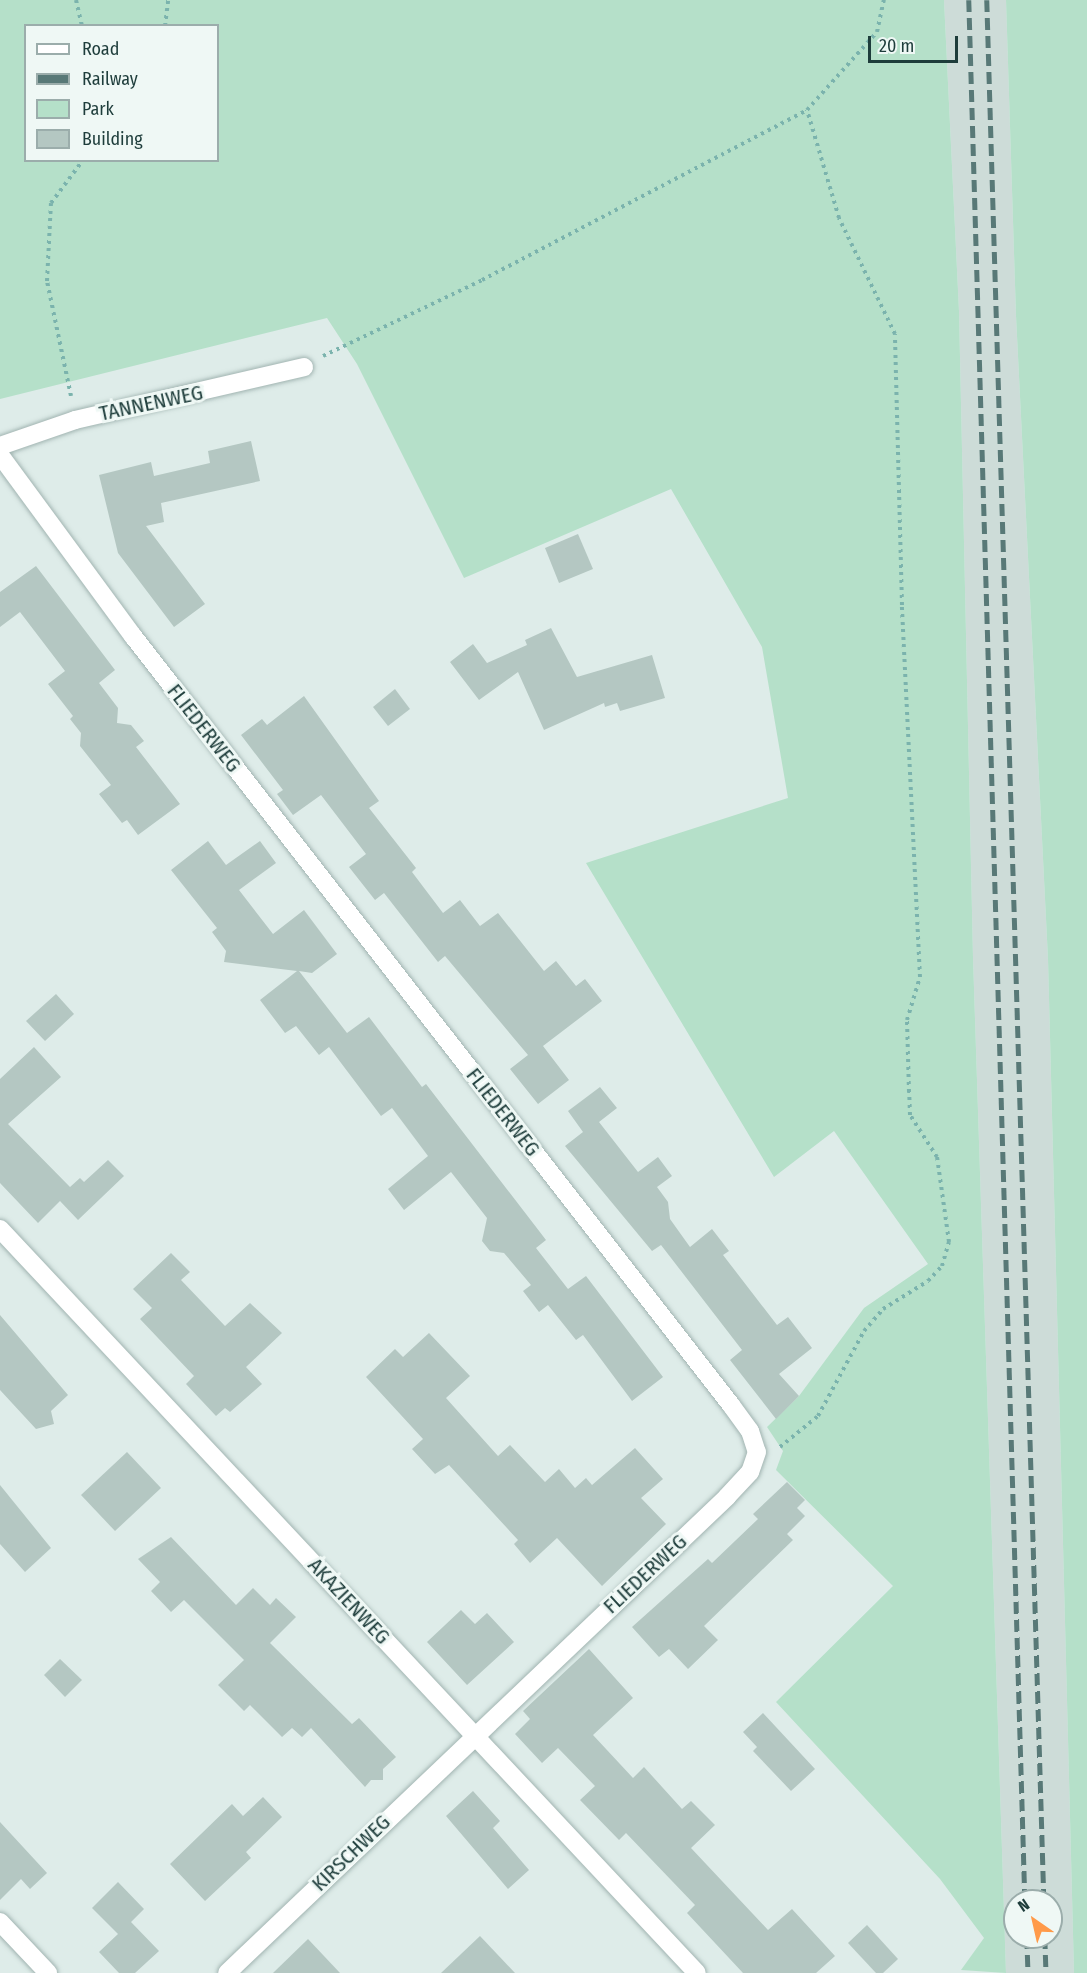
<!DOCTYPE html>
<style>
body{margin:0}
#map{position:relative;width:1087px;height:1973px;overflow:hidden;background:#deece9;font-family:"Fira Sans Condensed",sans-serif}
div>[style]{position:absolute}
.built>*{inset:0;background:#cddcd8}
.green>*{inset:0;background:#b5e0c9}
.building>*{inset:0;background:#b4c7c2}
.path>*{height:4px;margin-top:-2px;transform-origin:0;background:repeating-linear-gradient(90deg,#7bb3ad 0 3px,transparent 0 7.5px)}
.roads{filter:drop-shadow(0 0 2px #a1b4b1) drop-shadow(0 0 2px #a1b4b1)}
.street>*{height:18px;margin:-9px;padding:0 9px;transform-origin:9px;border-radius:9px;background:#fff}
.rail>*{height:4.5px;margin-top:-2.25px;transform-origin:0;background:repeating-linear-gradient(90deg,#587977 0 12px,transparent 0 18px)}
span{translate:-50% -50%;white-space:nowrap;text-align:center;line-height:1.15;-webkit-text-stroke:6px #eff8f5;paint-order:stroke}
.street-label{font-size:21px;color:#1e3d3b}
.legend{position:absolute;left:24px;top:24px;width:195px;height:138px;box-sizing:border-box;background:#eff8f5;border:2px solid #9badab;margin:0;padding:8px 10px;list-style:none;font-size:18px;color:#1e3d3b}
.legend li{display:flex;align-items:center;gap:12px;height:30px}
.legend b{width:30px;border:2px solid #9badab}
.north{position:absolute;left:1003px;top:1889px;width:60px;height:60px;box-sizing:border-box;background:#eff8f5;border:2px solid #9badab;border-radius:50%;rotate:326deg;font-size:16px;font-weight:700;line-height:24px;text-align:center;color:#1e3d3b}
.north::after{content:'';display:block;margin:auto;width:21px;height:27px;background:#ff9a49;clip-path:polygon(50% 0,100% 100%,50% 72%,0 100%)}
.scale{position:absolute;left:868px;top:36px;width:90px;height:27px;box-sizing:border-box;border:3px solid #1e3d3b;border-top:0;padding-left:8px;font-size:18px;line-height:21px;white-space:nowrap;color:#1e3d3b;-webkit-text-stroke:4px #eff8f5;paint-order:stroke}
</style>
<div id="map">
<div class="built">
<i style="clip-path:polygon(evenodd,944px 0,1006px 0,1016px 316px,1048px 959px,1074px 1973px,1006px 1973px,973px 957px,959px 311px,944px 0,1015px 1901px,1051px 1901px,1051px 1937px,1015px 1937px,1015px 1901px)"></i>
</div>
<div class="green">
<i style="clip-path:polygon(evenodd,0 0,944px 0,959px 311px,973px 957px,1006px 1973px,961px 1970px,984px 1938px,940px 1879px,776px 1702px,893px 1586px,776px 1470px,783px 1451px,767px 1427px,799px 1396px,864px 1308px,928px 1264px,834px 1131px,774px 1177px,586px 863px,788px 798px,762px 647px,671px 489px,464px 578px,357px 364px,327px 318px,0 399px,0 0,26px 26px,218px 26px,218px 160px,26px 160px,26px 26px)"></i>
<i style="clip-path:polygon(1006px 0,1087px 0,1087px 1973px,1074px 1973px,1048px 959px,1016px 316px)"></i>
</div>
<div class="building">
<i style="clip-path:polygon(251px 441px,260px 481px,161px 503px,164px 522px,146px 526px,205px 604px,174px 627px,118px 553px,99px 475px,151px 462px,154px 476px,210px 463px,208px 451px)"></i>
<i style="clip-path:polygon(578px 534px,593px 569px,559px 583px,545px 548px)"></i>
<i style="clip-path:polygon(36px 566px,115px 670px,99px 683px,118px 708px,117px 723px,131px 725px,144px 741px,136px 747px,180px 804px,138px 835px,127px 820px,122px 823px,99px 794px,111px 785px,80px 746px,81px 733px,70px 719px,73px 716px,48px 684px,65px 671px,20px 612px,0 627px,0 592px)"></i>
<i style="clip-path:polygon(551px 628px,577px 677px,652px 655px,665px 698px,620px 711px,617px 703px,605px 707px,604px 703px,544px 730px,518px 672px,479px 700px,450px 662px,473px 644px,487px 663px,527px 645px,525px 640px)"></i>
<i style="clip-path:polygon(395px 689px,410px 709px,388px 726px,373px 707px)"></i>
<i style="clip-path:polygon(304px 696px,379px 801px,369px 808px,416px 868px,412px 872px,443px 913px,460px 900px,480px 926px,498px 913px,544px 971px,556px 961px,576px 986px,585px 979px,602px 1001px,543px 1046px,569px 1080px,538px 1104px,510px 1069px,528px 1055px,445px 956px,438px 962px,384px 893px,375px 900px,349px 867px,366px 854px,321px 795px,293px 815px,277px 794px,283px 790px,241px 735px,262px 719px,267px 725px)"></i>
<i style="clip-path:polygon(208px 841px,226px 865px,260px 841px,276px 863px,239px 890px,273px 934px,304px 910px,337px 954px,312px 973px,299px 971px,347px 1033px,369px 1017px,422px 1087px,426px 1084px,546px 1240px,536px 1248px,568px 1289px,586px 1276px,663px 1377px,632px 1401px,583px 1335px,576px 1340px,548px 1305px,539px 1312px,523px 1291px,531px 1285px,504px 1253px,490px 1251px,482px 1241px,487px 1218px,451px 1172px,404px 1210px,388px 1189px,428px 1156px,392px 1108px,381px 1116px,329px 1047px,319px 1055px,296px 1026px,285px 1033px,260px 1000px,297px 971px,224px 962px,226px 951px,212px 932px,217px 928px,171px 870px)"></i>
<i style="clip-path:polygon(56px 994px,74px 1014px,45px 1041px,26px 1021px)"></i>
<i style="clip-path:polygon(34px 1047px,61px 1077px,8px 1124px,70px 1187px,80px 1178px,84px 1182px,108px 1160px,124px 1176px,78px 1220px,60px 1201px,38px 1223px,0 1183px,0 1079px)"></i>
<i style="clip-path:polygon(600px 1087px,617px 1108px,599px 1122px,638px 1172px,658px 1157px,672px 1176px,657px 1187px,668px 1202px,670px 1219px,690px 1247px,712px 1229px,729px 1251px,723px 1255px,777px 1325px,788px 1317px,812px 1348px,779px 1374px,799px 1396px,776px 1419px,730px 1360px,742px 1350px,661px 1245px,652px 1251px,565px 1146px,583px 1132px,568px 1111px)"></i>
<i style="clip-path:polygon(171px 1253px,190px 1272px,181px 1280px,225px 1326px,250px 1303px,282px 1333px,246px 1367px,262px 1384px,230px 1412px,225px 1408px,216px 1416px,186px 1384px,194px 1376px,140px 1319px,152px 1308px,133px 1289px)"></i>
<i style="clip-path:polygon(0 1315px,68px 1395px,51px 1411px,54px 1424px,36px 1429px,0 1390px)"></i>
<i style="clip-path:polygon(429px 1333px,470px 1376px,446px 1398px,498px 1456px,510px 1445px,545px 1482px,559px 1469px,575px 1488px,586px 1478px,592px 1485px,635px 1448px,663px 1479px,641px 1498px,666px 1524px,602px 1586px,557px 1538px,530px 1563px,514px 1544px,518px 1540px,449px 1465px,435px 1474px,412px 1449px,423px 1439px,366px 1377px,395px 1349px,403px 1357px)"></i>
<i style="clip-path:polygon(127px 1452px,161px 1488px,115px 1531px,81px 1495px)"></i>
<i style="clip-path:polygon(787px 1482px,805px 1500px,797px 1508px,805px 1516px,787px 1534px,793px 1540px,704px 1626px,718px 1640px,688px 1669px,669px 1649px,659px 1657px,632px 1627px,708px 1559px,712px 1563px,758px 1519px,753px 1514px)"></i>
<i style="clip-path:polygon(0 1485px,51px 1548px,25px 1572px,0 1544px)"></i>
<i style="clip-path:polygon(171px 1537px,236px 1605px,253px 1588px,270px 1605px,276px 1598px,296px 1617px,270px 1643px,352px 1724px,359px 1718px,396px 1757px,383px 1769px,383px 1780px,371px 1780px,365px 1787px,311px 1728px,302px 1737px,292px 1728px,282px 1737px,250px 1705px,244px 1711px,218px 1685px,244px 1660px,184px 1600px,171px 1612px,151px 1591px,160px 1582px,138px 1559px)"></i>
<i style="clip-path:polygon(461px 1610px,475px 1624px,487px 1613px,514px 1642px,467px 1685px,427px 1642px)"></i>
<i style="clip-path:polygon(589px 1649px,633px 1698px,593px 1735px,633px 1778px,644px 1767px,682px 1809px,691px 1801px,715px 1825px,691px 1848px,768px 1930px,792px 1909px,835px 1956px,816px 1973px,743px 1973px,687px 1913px,695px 1905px,626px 1833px,619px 1840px,580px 1800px,595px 1786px,558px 1748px,542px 1763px,515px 1734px,530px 1719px,523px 1711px)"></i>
<i style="clip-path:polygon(60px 1659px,82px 1680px,65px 1697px,44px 1675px)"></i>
<i style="clip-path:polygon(763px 1713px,815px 1769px,791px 1791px,753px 1751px,757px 1747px,743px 1732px)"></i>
<i style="clip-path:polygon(473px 1791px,500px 1821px,493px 1828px,529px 1870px,508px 1889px,446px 1816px)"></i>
<i style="clip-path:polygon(263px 1797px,282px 1817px,246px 1852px,251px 1858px,205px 1901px,170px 1864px,232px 1804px,243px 1816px)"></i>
<i style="clip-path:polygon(0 1822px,47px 1873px,30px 1889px,21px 1879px,0 1900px)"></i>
<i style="clip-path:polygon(118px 1882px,144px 1909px,131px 1922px,159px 1951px,135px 1973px,119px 1973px,99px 1952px,118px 1934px,92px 1908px)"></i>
<i style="clip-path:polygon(867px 1925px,898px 1959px,883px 1973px,876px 1973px,848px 1943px)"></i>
<i style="clip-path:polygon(480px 1936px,515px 1973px,441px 1973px)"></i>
<i style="clip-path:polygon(308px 1939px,340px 1973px,273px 1973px)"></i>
</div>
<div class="path">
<i style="left:76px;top:0;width:27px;rotate:77deg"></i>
<i style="left:165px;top:26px;width:26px;rotate:-83deg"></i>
<i style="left:323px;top:356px;width:176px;rotate:-25.5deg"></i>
<i style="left:482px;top:280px;width:367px;rotate:-27.6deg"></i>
<i style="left:807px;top:110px;width:105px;rotate:-48.1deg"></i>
<i style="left:877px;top:32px;width:33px;rotate:-78deg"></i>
<i style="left:71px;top:396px;width:117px;rotate:-101.8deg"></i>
<i style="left:47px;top:281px;width:78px;rotate:-87.1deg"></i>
<i style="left:51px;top:203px;width:54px;rotate:-53.3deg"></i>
<i style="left:780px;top:1447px;width:49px;rotate:-39.2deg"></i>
<i style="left:818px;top:1416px;width:97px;rotate:-61.6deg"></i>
<i style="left:864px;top:1331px;width:29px;rotate:-49deg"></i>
<i style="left:883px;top:1309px;width:53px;rotate:-31.9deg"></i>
<i style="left:928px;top:1281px;width:21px;rotate:-47deg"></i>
<i style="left:942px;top:1266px;width:25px;rotate:-74deg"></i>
<i style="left:949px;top:1242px;width:86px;rotate:-98deg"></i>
<i style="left:937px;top:1157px;width:50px;rotate:-122.7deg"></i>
<i style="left:910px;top:1115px;width:23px;rotate:-92deg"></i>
<i style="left:909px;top:1092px;width:72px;rotate:-91.6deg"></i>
<i style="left:907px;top:1020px;width:45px;rotate:-73.2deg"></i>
<i style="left:920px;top:977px;width:372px;rotate:-92.8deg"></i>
<i style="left:902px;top:605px;width:271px;rotate:-91.5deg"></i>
<i style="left:895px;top:334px;width:129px;rotate:-115.8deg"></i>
<i style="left:839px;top:218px;width:113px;rotate:-106.5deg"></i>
</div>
<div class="roads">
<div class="street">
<i style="left:0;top:446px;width:79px;rotate:-19.1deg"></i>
<i style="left:75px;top:420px;width:235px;rotate:-13deg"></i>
<i style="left:0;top:455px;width:225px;rotate:53.7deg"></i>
<i style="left:133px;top:636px;width:974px;rotate:52.13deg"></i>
<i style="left:731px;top:1405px;width:32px;rotate:54deg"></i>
<i style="left:750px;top:1431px;width:22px;rotate:72deg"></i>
<i style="left:757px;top:1452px;width:21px;rotate:109deg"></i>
<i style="left:750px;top:1472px;width:34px;rotate:133deg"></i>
<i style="left:727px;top:1497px;width:690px;rotate:136.41deg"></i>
<i style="left:0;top:1229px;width:1019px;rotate:46.87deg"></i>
<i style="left:0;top:1922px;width:70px;rotate:46.7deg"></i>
</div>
</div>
<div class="rail">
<i style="left:969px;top:0;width:1902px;rotate:88.31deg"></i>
<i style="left:987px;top:0;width:1902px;rotate:88.28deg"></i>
<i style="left:1027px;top:1937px;width:36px;rotate:88deg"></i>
<i style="left:1045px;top:1937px;width:36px;rotate:88deg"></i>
</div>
<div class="street-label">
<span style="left:151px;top:403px;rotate:-12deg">TANNENWEG</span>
<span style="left:204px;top:728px;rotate:52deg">FLIEDERWEG</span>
<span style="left:503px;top:1112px;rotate:52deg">FLIEDERWEG</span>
<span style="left:645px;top:1574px;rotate:-43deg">FLIEDERWEG</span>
<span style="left:349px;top:1601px;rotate:47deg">AKAZIENWEG</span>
<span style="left:351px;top:1853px;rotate:-44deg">KIRSCHWEG</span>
</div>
<ul class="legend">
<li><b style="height:8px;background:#fff"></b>Road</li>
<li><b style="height:8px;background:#587977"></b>Railway</li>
<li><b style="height:16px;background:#b5e0c9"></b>Park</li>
<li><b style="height:16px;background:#b4c7c2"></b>Building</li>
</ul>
<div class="north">N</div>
<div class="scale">20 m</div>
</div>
